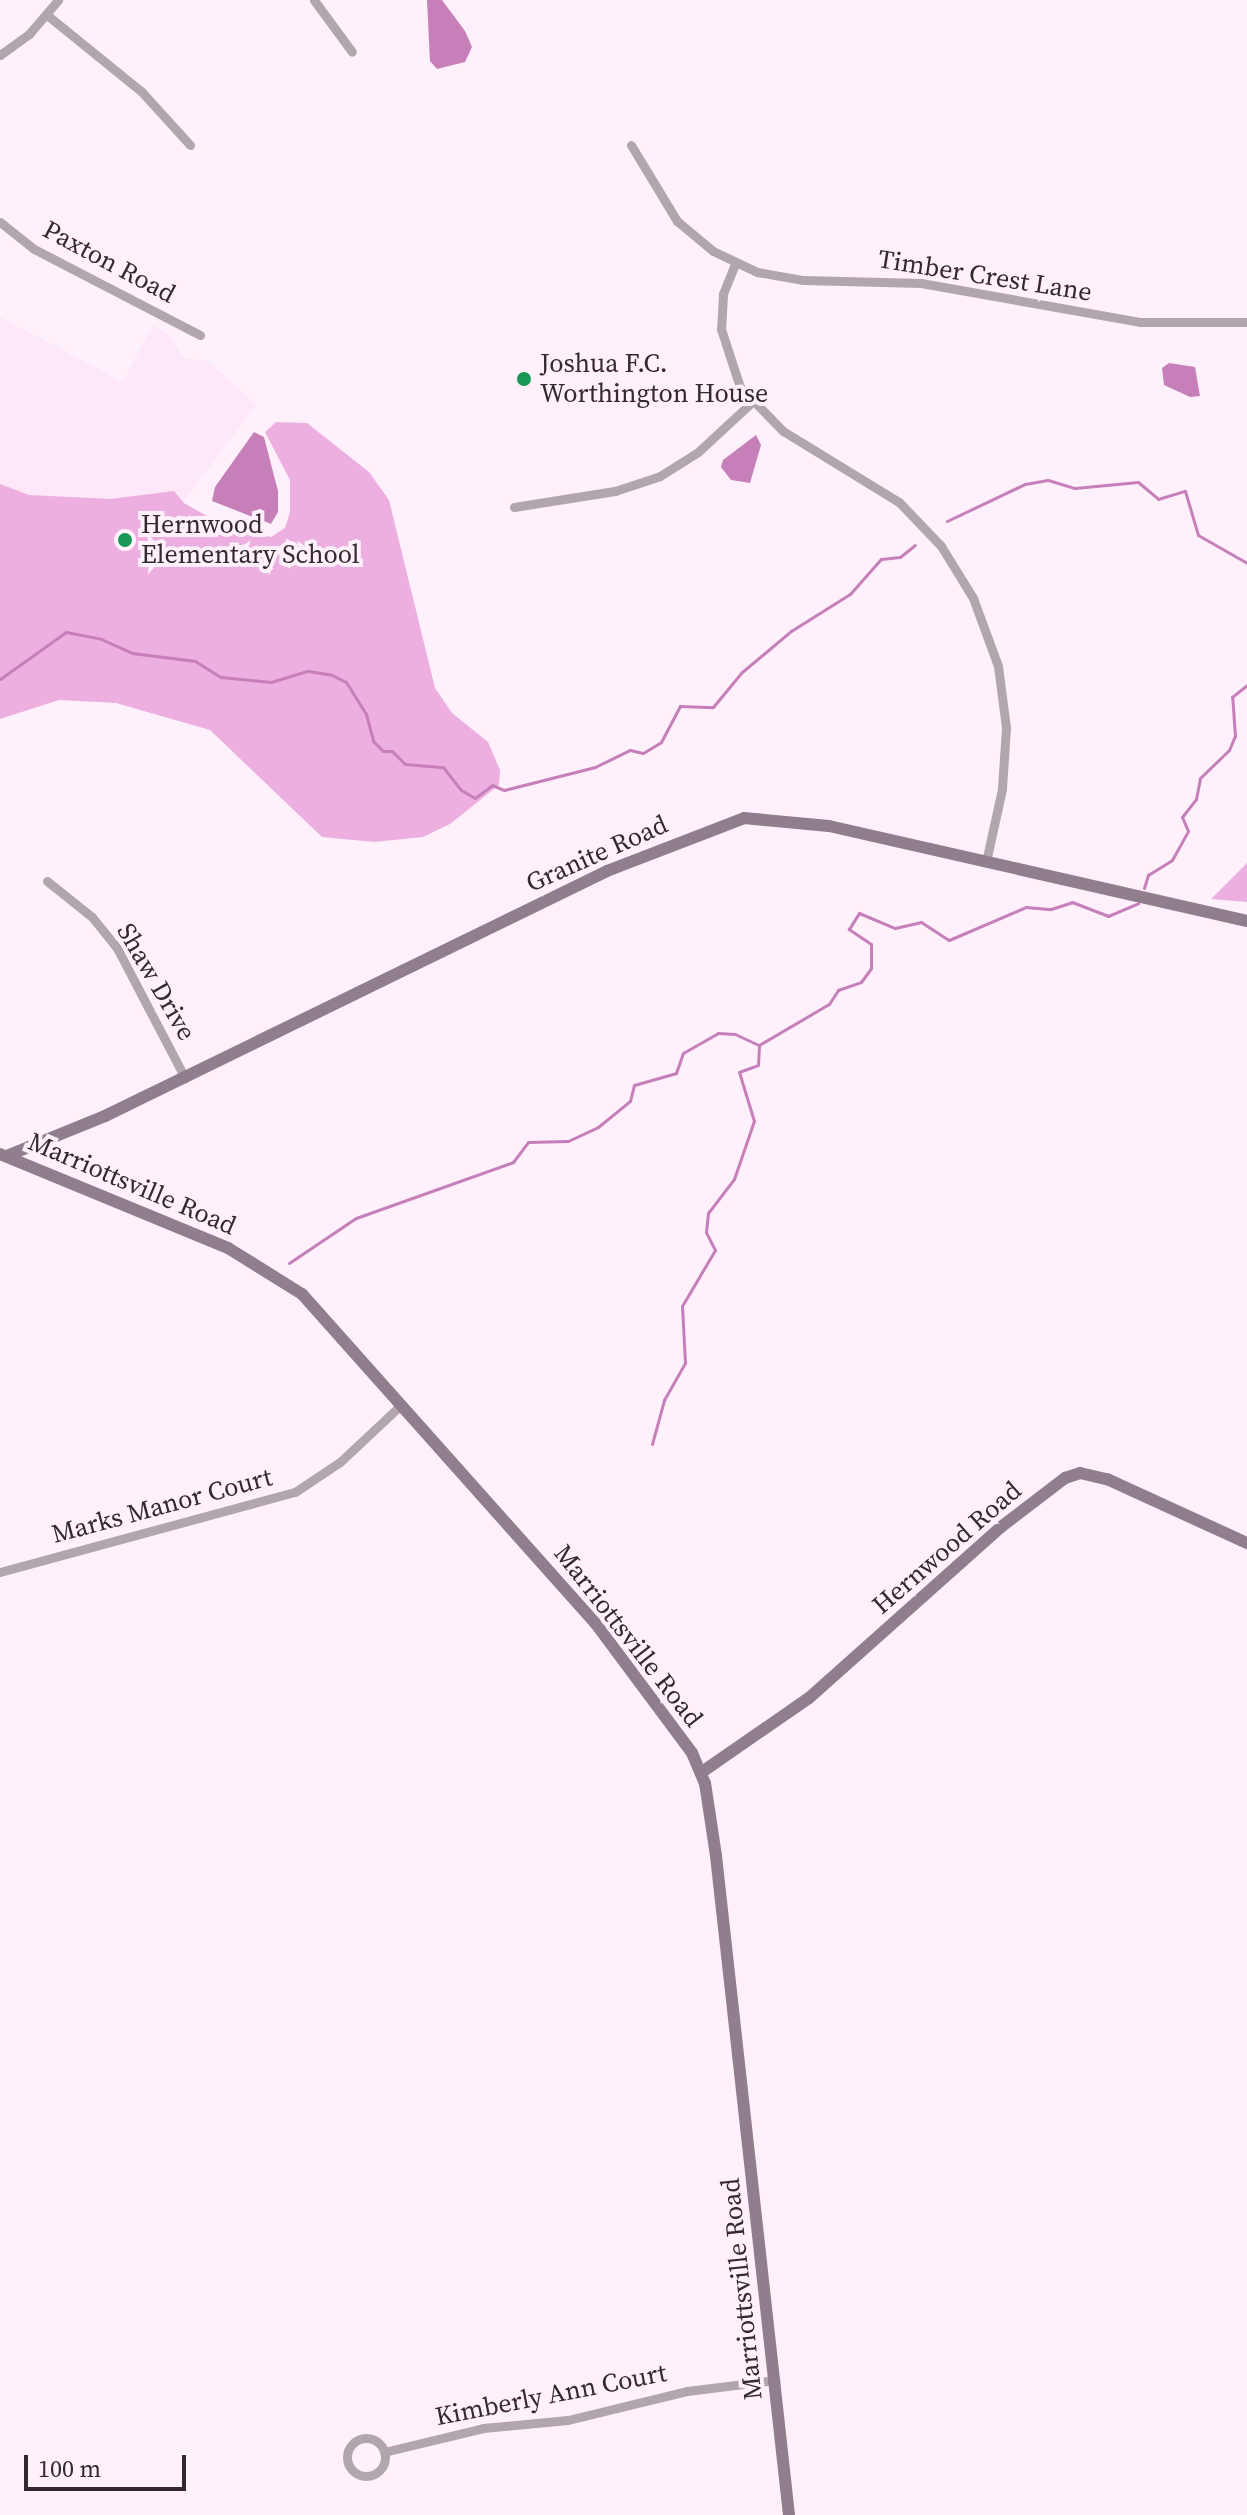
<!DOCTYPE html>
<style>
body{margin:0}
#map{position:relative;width:1247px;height:2515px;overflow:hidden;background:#fef1fb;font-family:"Source Serif 4",serif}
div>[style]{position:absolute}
.built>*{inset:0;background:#fde7f8}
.green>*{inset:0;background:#ecafdf}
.water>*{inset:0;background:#c77fba}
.stream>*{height:3px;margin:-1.5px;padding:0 1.5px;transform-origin:1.5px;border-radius:1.5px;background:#c77fba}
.street>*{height:9px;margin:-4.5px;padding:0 4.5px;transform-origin:4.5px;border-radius:4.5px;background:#b1a5ae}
.street>.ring{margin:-4.5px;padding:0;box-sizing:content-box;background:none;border:9px solid #b1a5ae;border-radius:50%}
.secondary>*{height:12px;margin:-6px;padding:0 6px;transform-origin:6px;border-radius:6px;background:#907e8c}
.dots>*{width:22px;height:22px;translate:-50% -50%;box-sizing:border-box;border:4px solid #fef1fb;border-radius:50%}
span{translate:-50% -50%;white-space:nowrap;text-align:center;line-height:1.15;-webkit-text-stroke:8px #fef1fb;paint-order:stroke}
.street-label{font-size:26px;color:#342931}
.poi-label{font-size:26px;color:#342931}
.left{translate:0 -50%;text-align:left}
.scale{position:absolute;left:24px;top:2455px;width:162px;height:36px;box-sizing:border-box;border:4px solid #342931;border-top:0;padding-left:10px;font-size:24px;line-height:28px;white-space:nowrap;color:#342931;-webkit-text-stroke:6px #fef1fb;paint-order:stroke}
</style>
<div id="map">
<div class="built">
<i style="clip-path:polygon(0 317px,123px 382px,153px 325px,170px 335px,183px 358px,208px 361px,256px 405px,177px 510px,0 654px)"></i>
</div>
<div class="green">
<i style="clip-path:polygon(276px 422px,307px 423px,369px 472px,389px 500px,435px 688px,452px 713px,488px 742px,500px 770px,499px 785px,450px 824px,423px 837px,374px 842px,322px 837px,210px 730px,116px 703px,59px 700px,0 719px,0 484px,29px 495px,110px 499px,174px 491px,184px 503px,226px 527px,271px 537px,285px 528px,290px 512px,290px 480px,265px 432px)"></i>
<i style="clip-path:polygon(1247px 863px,1247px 902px,1211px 899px)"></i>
</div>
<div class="water">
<i style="clip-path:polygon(427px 0,442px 0,465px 31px,472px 47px,465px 62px,437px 69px,430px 61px)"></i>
<i style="clip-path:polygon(1169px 363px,1195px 367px,1200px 396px,1190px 397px,1164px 385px,1162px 368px)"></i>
<i style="clip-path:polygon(254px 432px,264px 437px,278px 491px,278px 512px,271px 524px,212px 501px,215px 487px)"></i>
<i style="clip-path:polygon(756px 435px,761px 445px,750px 483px,731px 480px,721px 467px,723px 460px)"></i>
</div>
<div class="stream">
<i style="left:947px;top:521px;width:86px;rotate:-25.4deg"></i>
<i style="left:1025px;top:484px;width:23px;rotate:-10deg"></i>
<i style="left:1048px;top:480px;width:28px;rotate:17deg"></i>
<i style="left:1075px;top:488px;width:63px;rotate:-5.4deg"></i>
<i style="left:1138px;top:482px;width:26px;rotate:40deg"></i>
<i style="left:1158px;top:499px;width:28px;rotate:-17deg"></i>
<i style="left:1185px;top:491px;width:46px;rotate:73.5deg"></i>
<i style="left:1198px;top:535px;width:56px;rotate:29.7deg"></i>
<i style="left:0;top:679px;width:81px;rotate:-35.5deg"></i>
<i style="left:66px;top:632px;width:36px;rotate:11deg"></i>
<i style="left:101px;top:639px;width:34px;rotate:24deg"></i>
<i style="left:132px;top:653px;width:64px;rotate:7.2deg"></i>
<i style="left:195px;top:661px;width:31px;rotate:32deg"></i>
<i style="left:221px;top:677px;width:50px;rotate:5.7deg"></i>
<i style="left:271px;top:682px;width:39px;rotate:-17deg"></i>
<i style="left:308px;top:671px;width:24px;rotate:9deg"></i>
<i style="left:332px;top:675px;width:16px;rotate:27deg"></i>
<i style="left:346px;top:682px;width:38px;rotate:58deg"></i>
<i style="left:366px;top:714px;width:28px;rotate:75deg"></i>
<i style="left:373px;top:741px;width:14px;rotate:45deg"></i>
<i style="left:383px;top:751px;width:9px"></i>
<i style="left:392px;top:751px;width:18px;rotate:45deg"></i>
<i style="left:405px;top:764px;width:38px;rotate:5deg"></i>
<i style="left:443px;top:767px;width:29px;rotate:52deg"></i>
<i style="left:461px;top:790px;width:16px;rotate:30deg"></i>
<i style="left:475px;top:798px;width:21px;rotate:-37deg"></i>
<i style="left:492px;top:785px;width:13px;rotate:23deg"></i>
<i style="left:504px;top:790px;width:94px;rotate:-14.2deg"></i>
<i style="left:595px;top:767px;width:39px;rotate:-26deg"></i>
<i style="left:630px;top:750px;width:13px;rotate:13deg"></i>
<i style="left:643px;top:753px;width:21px;rotate:-31deg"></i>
<i style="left:661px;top:742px;width:41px;rotate:-62.2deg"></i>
<i style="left:680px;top:706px;width:33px;rotate:2deg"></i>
<i style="left:713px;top:707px;width:45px;rotate:-50.4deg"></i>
<i style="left:742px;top:672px;width:64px;rotate:-39.9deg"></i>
<i style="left:791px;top:631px;width:70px;rotate:-32.1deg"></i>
<i style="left:850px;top:594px;width:47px;rotate:-48.5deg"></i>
<i style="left:881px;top:559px;width:19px;rotate:-6deg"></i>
<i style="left:900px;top:557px;width:19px;rotate:-39deg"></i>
<i style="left:1144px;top:888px;width:14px;rotate:-73deg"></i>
<i style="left:1148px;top:875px;width:28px;rotate:-32deg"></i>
<i style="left:1172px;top:860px;width:33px;rotate:-61deg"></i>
<i style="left:1188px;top:831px;width:15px;rotate:-113deg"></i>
<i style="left:1182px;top:817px;width:23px;rotate:-52deg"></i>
<i style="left:1196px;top:799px;width:21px;rotate:-79deg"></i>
<i style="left:1200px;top:778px;width:40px;rotate:-44deg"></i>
<i style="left:1229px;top:750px;width:15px;rotate:-67deg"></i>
<i style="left:1235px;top:736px;width:39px;rotate:-94deg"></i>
<i style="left:1232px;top:697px;width:19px;rotate:-39deg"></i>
<i style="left:289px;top:1263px;width:81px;rotate:-33.9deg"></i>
<i style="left:356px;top:1218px;width:167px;rotate:-19.6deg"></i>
<i style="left:513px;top:1162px;width:25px;rotate:-53deg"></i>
<i style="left:528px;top:1142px;width:40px;rotate:-1.4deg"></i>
<i style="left:568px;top:1141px;width:33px;rotate:-25deg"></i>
<i style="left:598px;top:1127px;width:41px;rotate:-39.1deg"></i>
<i style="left:630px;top:1101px;width:16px;rotate:-76deg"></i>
<i style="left:634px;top:1085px;width:44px;rotate:-15.9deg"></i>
<i style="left:676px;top:1073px;width:21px;rotate:-71deg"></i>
<i style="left:683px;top:1053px;width:40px;rotate:-29.7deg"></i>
<i style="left:718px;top:1033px;width:17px;rotate:3deg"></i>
<i style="left:735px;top:1034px;width:26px;rotate:25deg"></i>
<i style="left:759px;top:1045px;width:81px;rotate:-30.4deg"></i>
<i style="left:829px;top:1004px;width:17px;rotate:-57deg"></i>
<i style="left:838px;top:990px;width:24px;rotate:-19deg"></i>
<i style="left:861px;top:982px;width:17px;rotate:-54deg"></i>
<i style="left:871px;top:968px;width:24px;rotate:-90deg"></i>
<i style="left:871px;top:944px;width:27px;rotate:-146deg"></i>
<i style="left:849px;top:929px;width:19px;rotate:-58deg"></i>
<i style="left:859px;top:913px;width:39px;rotate:23deg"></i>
<i style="left:895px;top:928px;width:27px;rotate:-13deg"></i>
<i style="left:921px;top:922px;width:33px;rotate:33deg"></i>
<i style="left:949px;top:940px;width:84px;rotate:-23.2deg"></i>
<i style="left:1026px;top:907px;width:25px;rotate:5deg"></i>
<i style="left:1051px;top:909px;width:22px;rotate:-18deg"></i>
<i style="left:1072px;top:902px;width:39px;rotate:21deg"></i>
<i style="left:1108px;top:916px;width:33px;rotate:-23deg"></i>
<i style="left:652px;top:1444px;width:46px;rotate:-74.7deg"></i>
<i style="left:664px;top:1400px;width:43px;rotate:-60.4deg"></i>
<i style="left:685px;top:1363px;width:57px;rotate:-93deg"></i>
<i style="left:682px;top:1306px;width:65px;rotate:-59.5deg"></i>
<i style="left:715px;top:1250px;width:20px;rotate:-117deg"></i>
<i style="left:706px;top:1232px;width:19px;rotate:-84deg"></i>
<i style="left:708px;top:1213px;width:43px;rotate:-52.6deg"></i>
<i style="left:734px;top:1179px;width:61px;rotate:-71deg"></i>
<i style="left:754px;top:1121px;width:51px;rotate:-107deg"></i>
<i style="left:739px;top:1072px;width:20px;rotate:-20deg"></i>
<i style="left:758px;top:1065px;width:20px;rotate:-87deg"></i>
</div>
<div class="street">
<i style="left:314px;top:0;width:64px;rotate:53.8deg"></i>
<i style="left:47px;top:15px;width:121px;rotate:39deg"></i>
<i style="left:141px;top:91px;width:73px;rotate:47.8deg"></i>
<i style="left:0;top:55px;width:36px;rotate:-36deg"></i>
<i style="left:29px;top:34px;width:45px;rotate:-49.5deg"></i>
<i style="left:631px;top:145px;width:89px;rotate:58.8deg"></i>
<i style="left:677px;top:221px;width:47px;rotate:39.8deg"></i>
<i style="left:713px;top:251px;width:49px;rotate:25.5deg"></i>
<i style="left:757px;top:272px;width:47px;rotate:9.9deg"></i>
<i style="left:803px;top:280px;width:118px;rotate:1.5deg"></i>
<i style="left:921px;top:283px;width:222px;rotate:10.1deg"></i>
<i style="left:1140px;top:322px;width:107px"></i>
<i style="left:0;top:222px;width:43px;rotate:38.5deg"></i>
<i style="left:34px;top:249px;width:187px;rotate:27.4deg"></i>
<i style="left:735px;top:264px;width:32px;rotate:112deg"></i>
<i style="left:723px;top:294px;width:35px;rotate:93deg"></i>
<i style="left:721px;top:329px;width:61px;rotate:71.9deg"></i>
<i style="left:740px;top:387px;width:62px;rotate:45.7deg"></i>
<i style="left:783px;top:431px;width:136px;rotate:31.5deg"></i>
<i style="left:899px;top:502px;width:61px;rotate:46.3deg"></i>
<i style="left:941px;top:546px;width:61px;rotate:58.4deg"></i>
<i style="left:973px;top:598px;width:72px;rotate:69.8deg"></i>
<i style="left:998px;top:666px;width:63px;rotate:82.6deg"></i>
<i style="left:1006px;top:728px;width:61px;rotate:93.8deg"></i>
<i style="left:1002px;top:789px;width:75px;rotate:102.4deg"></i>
<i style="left:514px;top:507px;width:102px;rotate:-9deg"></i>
<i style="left:615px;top:491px;width:47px;rotate:-18.4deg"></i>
<i style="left:660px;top:476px;width:45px;rotate:-32.3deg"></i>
<i style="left:698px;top:452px;width:74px;rotate:-42.8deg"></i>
<i style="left:47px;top:881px;width:58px;rotate:38.7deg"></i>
<i style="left:92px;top:917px;width:40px;rotate:51deg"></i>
<i style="left:117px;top:948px;width:147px;rotate:62.4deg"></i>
<i style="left:0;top:1572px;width:306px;rotate:-15.2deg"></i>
<i style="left:295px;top:1492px;width:54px;rotate:-33.7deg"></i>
<i style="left:340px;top:1462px;width:83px;rotate:-43.1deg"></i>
<i class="ring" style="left:347px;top:2438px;width:29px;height:29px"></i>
<i style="left:384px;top:2452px;width:102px;rotate:-13.6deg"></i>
<i style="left:483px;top:2428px;width:85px;rotate:-5.4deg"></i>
<i style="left:568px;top:2420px;width:122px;rotate:-13.7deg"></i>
<i style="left:687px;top:2391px;width:89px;rotate:-7.1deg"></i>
</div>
<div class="secondary">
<i style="left:0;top:1154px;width:247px;rotate:22.4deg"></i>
<i style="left:228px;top:1248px;width:87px;rotate:31.9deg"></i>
<i style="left:302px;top:1294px;width:442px;rotate:48.3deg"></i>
<i style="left:596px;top:1624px;width:161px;rotate:53.3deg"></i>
<i style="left:692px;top:1753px;width:33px;rotate:67deg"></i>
<i style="left:705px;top:1783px;width:74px;rotate:81.4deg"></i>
<i style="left:716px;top:1856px;width:663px;rotate:83.68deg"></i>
<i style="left:9px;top:1155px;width:104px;rotate:-22.1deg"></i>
<i style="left:105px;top:1116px;width:559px;rotate:-26.01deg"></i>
<i style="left:607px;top:871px;width:147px;rotate:-21.1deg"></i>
<i style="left:744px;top:818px;width:85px;rotate:5.4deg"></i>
<i style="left:829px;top:826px;width:429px;rotate:12.8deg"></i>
<i style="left:702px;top:1772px;width:130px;rotate:-34.7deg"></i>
<i style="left:809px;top:1698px;width:257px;rotate:-41.7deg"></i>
<i style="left:1001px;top:1527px;width:81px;rotate:-37.4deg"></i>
<i style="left:1065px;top:1478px;width:16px;rotate:-18deg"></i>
<i style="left:1080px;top:1473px;width:28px;rotate:13deg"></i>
<i style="left:1107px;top:1479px;width:154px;rotate:24.6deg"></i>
</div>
<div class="dots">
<i style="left:524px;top:379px;background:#199755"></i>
<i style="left:125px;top:540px;background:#199755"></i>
</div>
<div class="street-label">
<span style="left:109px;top:262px;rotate:28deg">Paxton Road</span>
<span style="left:985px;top:276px;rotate:9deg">Timber Crest Lane</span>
<span style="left:597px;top:854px;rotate:-24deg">Granite Road</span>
<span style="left:156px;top:982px;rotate:60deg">Shaw Drive</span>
<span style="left:132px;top:1184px;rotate:23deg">Marriottsville Road</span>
<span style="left:162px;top:1506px;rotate:-15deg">Marks Manor Court</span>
<span style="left:947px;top:1548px;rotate:-41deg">Hernwood Road</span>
<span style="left:628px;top:1636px;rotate:52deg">Marriottsville Road</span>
<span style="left:742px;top:2289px;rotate:-96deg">Marriottsville Road</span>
<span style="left:551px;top:2395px;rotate:-11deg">Kimberly Ann Court</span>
</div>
<div class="poi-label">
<span class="left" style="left:540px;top:379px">Joshua F.C.<br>Worthington House</span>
<span class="left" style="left:141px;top:540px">Hernwood<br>Elementary School</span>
</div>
<div class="scale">100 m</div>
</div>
